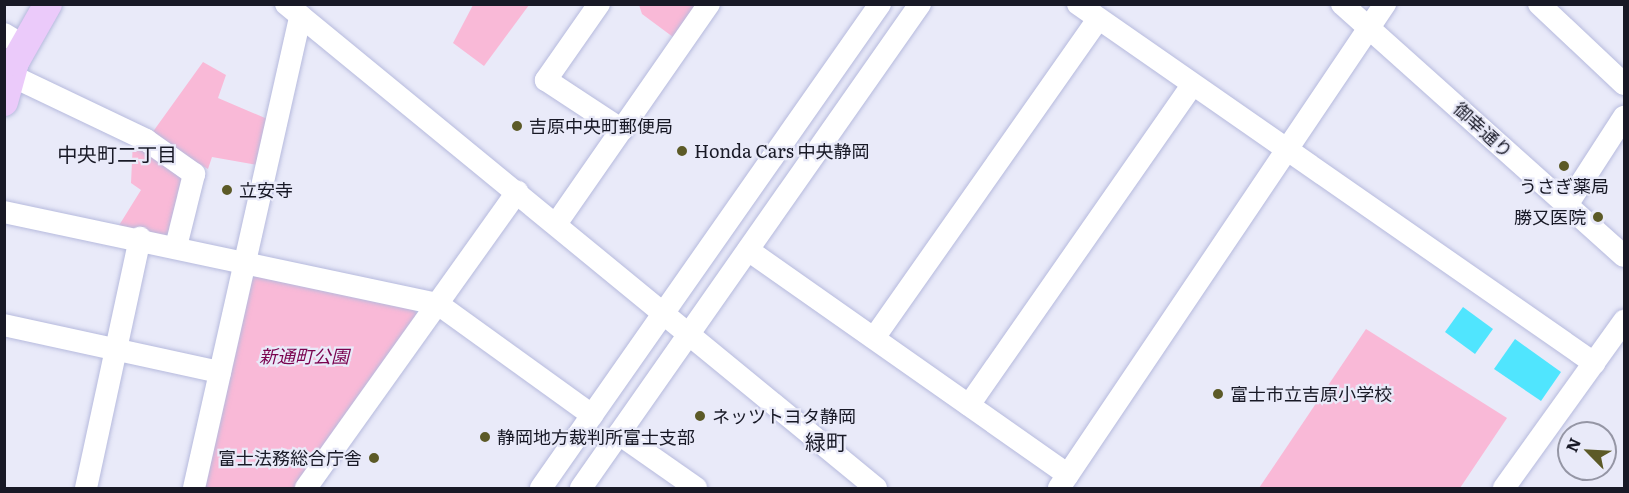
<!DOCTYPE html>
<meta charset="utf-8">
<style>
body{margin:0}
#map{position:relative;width:1629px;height:493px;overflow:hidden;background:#e9eaf9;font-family:Literata,"Noto Sans JP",serif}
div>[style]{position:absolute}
.green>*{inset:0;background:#f9b9d7}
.water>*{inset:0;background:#50e5fe}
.roads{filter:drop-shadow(0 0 2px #b6badd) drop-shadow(0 0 2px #b6badd)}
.minor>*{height:22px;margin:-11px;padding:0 11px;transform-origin:11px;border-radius:11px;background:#fff}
.major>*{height:28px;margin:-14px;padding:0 14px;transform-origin:14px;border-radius:14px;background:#ebcafa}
.dots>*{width:16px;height:16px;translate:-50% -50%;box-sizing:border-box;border:3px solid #e9eaf9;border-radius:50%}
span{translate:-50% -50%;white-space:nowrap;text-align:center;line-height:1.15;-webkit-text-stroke:4.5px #e9eaf9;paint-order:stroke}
.poi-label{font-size:18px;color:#181926}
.left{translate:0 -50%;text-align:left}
.right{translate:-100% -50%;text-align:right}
.street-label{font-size:18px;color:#181926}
.park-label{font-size:18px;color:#7a034f;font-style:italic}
.neighbourhood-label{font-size:20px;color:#181926}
.quarter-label{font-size:21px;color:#181926}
.frame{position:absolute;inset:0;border:6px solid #181926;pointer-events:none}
.north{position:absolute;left:1557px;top:421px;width:60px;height:60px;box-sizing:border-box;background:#e9eaf9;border:2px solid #9596a5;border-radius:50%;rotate:294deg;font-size:16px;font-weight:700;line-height:24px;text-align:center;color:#181926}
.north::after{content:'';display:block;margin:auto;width:21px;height:27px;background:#5c5a27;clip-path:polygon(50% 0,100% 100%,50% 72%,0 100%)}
</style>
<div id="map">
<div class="green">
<i style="clip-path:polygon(473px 5px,529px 5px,484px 66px,453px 43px)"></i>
<i style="clip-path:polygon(639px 5px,696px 5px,673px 37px,642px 14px)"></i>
<i style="clip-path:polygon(203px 62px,226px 75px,218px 98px,272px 121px,258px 165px,212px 157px,208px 169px,194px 161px,174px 241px,118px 227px,141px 190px,131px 183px,133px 140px,147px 140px)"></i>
<i style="clip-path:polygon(257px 272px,414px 309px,418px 316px,295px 488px,201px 488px,249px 277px)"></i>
<i style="clip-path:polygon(1366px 329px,1507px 418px,1460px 488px,1259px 488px)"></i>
</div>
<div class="water">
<i style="clip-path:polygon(1463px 307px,1493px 329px,1475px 354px,1445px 332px)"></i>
<i style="clip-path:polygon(1515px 339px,1561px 372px,1541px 401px,1494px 369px)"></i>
</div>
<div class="roads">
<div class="minor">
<i style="left:286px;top:4px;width:763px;rotate:39.36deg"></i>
<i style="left:599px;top:4px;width:93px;rotate:124.9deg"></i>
<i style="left:546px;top:80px;width:91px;rotate:33.3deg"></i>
<i style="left:1078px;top:4px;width:629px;rotate:34.83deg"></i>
<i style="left:1342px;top:4px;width:378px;rotate:41.8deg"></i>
<i style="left:1539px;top:4px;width:117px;rotate:43.3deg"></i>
<i style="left:4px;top:34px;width:21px;rotate:31deg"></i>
<i style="left:10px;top:75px;width:151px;rotate:25.5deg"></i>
<i style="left:146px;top:140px;width:59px;rotate:35.3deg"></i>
<i style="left:194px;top:174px;width:75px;rotate:103.9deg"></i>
<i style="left:1567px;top:205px;width:105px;rotate:-57.1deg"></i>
<i style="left:4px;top:212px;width:444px;rotate:12deg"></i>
<i style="left:438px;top:304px;width:190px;rotate:35.8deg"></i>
<i style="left:556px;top:224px;width:268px;rotate:-55.2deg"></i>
<i style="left:748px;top:250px;width:391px;rotate:35.1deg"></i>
<i style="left:4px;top:325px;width:221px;rotate:12.3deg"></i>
<i style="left:874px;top:338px;width:390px;rotate:-54.9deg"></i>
<i style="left:969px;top:405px;width:390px;rotate:-55.1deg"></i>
<i style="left:619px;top:434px;width:94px;rotate:35deg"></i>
<i style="left:86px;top:488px;width:256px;rotate:-77.8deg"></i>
<i style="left:194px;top:488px;width:484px;rotate:-77.3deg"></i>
<i style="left:306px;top:488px;width:364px;rotate:-54.5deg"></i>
<i style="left:541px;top:488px;width:591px;rotate:-54.99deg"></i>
<i style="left:581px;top:488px;width:591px;rotate:-54.99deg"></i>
<i style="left:1059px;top:488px;width:584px;rotate:-56.04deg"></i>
<i style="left:1504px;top:488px;width:206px;rotate:-54.3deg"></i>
</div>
<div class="major">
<i style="left:4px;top:102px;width:41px;rotate:-74.6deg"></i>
<i style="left:15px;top:62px;width:67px;rotate:-60.4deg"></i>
</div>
</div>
<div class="dots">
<i style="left:517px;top:126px;background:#5c5a27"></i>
<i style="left:682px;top:151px;background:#5c5a27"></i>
<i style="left:1564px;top:166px;background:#5c5a27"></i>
<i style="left:227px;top:190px;background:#5c5a27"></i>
<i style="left:1598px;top:217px;background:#5c5a27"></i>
<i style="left:1218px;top:394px;background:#5c5a27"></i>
<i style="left:700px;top:416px;background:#5c5a27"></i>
<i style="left:485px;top:437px;background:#5c5a27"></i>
<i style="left:374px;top:458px;background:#5c5a27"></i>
</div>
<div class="poi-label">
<span class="left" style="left:529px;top:126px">吉原中央町郵便局</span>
<span class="left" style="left:694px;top:151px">Honda Cars 中央静岡</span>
<span style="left:1564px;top:186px">うさぎ薬局</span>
<span class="left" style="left:239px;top:190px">立安寺</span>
<span class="right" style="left:1586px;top:217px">勝又医院</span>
<span class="left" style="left:1230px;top:394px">富士市立吉原小学校</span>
<span class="left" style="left:712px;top:416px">ネッツトヨタ静岡</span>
<span class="left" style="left:497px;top:437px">静岡地方裁判所富士支部</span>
<span class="right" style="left:362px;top:458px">富士法務総合庁舎</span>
</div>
<div class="street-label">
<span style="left:1483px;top:130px;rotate:42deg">御幸通り</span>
</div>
<div class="park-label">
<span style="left:304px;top:356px">新通町公園</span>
</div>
<div class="neighbourhood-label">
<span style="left:117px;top:153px">中央町二丁目</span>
</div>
<div class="quarter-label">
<span style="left:826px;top:441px">緑町</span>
</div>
<div class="frame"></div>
<div class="north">N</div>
</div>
